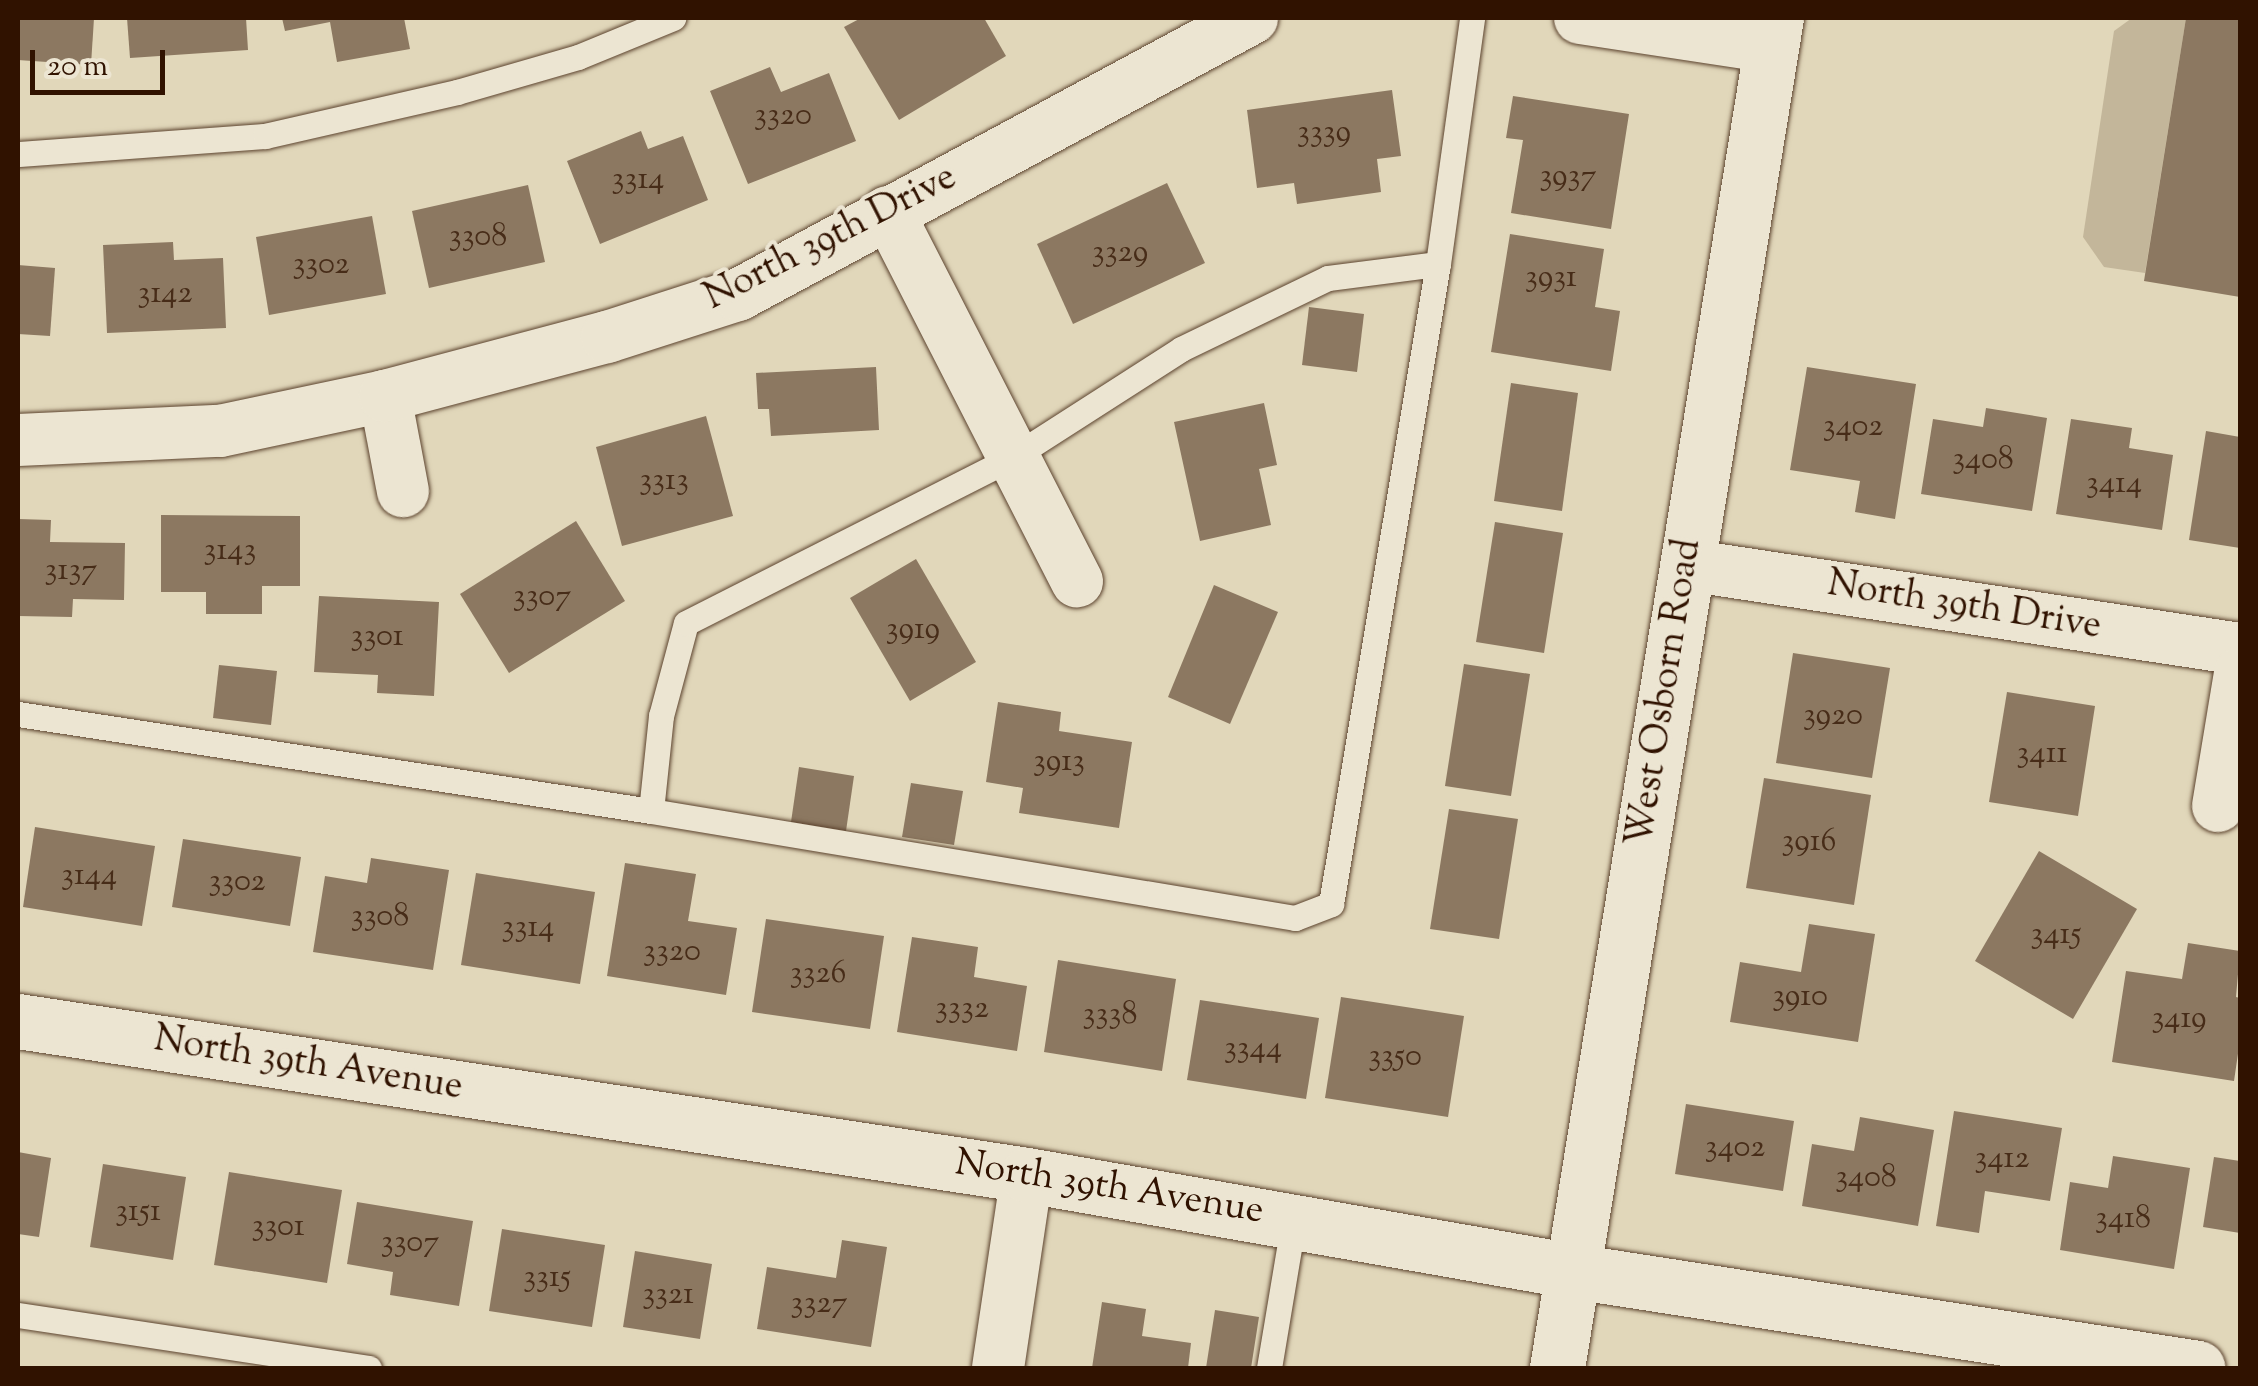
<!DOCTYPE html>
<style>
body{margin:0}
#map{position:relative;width:2258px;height:1386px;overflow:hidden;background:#e1d7ba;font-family:"Sorts Mill Goudy",serif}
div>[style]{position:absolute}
.green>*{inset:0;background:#c3b69a}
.building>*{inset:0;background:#8c7861}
.roads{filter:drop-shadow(0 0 2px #5c432e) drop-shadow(0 0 2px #5c432e)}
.lane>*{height:25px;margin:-12.5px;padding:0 12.5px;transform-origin:12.5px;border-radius:12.5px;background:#ece5d2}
.street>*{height:52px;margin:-26px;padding:0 26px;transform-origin:26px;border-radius:26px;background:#ece5d2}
.secondary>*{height:55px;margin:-27.5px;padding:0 27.5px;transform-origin:27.5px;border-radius:27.5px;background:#ece5d2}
span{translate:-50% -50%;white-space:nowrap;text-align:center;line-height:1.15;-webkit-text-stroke:8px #ece5d2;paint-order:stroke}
.number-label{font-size:32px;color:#472c18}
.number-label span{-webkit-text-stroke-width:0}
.street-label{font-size:38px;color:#301200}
.frame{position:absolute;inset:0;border:20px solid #301200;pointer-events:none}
.scale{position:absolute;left:30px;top:50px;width:135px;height:45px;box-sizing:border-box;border:5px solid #301200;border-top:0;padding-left:12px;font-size:30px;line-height:35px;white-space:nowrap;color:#301200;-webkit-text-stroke:8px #ece5d2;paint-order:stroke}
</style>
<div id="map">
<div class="green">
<i style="clip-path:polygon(2132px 18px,2186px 18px,2145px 273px,2104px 267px,2083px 237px,2114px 31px)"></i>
</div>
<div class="building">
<i style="clip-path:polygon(18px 18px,94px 18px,91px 65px,18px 60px)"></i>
<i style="clip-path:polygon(127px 18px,246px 18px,248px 50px,130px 58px)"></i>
<i style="clip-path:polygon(282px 18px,404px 18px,410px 49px,337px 62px,330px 22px,285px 31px)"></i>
<i style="clip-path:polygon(861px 18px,984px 18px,1006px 56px,899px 120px,844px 27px)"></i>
<i style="clip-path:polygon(2186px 18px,2240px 18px,2240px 297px,2144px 281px)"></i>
<i style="clip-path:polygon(770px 67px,781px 92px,829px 73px,856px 141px,748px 184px,710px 91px)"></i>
<i style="clip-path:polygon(1392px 90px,1401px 156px,1377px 159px,1381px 192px,1297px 204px,1294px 183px,1257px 188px,1247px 110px)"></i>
<i style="clip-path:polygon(1513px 96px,1629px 114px,1611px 229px,1511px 213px,1523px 140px,1506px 138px)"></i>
<i style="clip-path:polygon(641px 131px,648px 149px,683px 136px,708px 200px,600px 244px,567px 161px)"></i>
<i style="clip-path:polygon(1167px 183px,1205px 263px,1073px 324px,1037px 244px)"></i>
<i style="clip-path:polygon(528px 185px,545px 262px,429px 288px,412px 211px)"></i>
<i style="clip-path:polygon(372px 216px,386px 294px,269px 315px,256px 237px)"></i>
<i style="clip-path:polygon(1510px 234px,1604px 249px,1595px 307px,1620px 311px,1611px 371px,1491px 352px)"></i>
<i style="clip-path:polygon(173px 242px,174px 260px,223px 258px,226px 328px,107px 333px,103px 245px)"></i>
<i style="clip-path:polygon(18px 265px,55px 268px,50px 336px,18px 334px)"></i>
<i style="clip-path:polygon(1309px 307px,1364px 314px,1357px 372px,1302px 365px)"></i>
<i style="clip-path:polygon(876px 367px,879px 430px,771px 436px,769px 409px,758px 409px,756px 373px)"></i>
<i style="clip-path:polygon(1807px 367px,1916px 384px,1895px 519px,1855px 512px,1860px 481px,1790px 470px)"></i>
<i style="clip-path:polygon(1511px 383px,1578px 393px,1562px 511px,1494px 501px)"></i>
<i style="clip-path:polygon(1264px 403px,1277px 465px,1259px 469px,1271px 525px,1200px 541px,1174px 422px)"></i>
<i style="clip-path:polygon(1986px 408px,2047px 418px,2032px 511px,1921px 494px,1933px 419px,1983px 427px)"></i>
<i style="clip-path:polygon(706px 416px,733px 516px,622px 546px,596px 447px)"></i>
<i style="clip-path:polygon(2071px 419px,2132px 428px,2129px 448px,2173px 455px,2162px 530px,2056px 514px)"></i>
<i style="clip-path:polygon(2206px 431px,2240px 437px,2240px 548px,2189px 540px)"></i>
<i style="clip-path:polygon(161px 515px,300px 516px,300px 586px,262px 586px,262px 614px,206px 614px,206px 592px,161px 592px)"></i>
<i style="clip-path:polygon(18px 519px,51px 520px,50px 542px,125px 543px,124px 600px,73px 599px,72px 617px,18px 616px)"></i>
<i style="clip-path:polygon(576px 521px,625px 601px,509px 673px,460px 594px)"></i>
<i style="clip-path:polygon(1495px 522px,1563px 533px,1544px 653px,1476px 642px)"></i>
<i style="clip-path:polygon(916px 559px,976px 662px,910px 701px,850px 598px)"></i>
<i style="clip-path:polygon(1214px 585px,1278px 612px,1230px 724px,1168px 697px)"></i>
<i style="clip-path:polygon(319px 596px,439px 602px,434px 696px,377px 693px,378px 675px,314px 672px)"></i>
<i style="clip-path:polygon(1793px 653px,1890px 668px,1872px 778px,1776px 763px)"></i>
<i style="clip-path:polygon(1464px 664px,1530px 674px,1511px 796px,1445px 786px)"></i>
<i style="clip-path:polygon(219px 665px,277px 671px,271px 725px,213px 718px)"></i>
<i style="clip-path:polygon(2007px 692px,2095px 706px,2078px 816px,1989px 802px)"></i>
<i style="clip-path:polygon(998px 702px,1061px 712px,1059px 731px,1132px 742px,1119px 828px,1019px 813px,1023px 788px,986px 782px)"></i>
<i style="clip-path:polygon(799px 767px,854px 776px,846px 831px,791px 822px)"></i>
<i style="clip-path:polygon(1764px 778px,1871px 795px,1854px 905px,1746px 888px)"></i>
<i style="clip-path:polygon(911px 783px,963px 791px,954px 845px,902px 837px)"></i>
<i style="clip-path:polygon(1449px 809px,1518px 819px,1499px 939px,1430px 929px)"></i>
<i style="clip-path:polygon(35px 827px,155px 846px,142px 926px,23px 907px)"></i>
<i style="clip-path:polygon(183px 839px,301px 857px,290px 926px,172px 907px)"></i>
<i style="clip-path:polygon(2039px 851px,2137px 909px,2073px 1019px,1975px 961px)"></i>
<i style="clip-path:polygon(371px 858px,449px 870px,433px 970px,313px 952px,325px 876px,367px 883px)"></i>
<i style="clip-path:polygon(625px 863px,696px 874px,688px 921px,737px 928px,726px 995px,607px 976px)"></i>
<i style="clip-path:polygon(476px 873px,595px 892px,580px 984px,461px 965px)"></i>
<i style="clip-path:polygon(766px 919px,884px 936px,870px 1029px,752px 1012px)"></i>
<i style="clip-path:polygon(1809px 924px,1875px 934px,1858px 1042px,1730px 1022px,1740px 962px,1801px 972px)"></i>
<i style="clip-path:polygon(912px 937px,978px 947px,974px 977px,1027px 986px,1017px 1051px,897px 1032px)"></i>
<i style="clip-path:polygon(2188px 943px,2240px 951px,2236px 997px,2240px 998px,2240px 1040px,2234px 1081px,2112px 1062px,2126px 971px,2182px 979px)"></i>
<i style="clip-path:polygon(1058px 960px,1176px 979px,1162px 1071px,1044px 1052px)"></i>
<i style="clip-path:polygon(1341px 997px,1464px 1016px,1448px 1117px,1325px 1098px)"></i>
<i style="clip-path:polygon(1200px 1000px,1319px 1018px,1306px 1099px,1187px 1080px)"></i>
<i style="clip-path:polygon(1686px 1104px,1794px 1121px,1783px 1191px,1675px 1174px)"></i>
<i style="clip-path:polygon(1954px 1111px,2062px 1128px,2050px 1201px,1985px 1191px,1979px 1233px,1936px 1226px)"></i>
<i style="clip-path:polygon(1860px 1117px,1934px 1130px,1918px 1226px,1802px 1206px,1812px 1144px,1854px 1151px)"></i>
<i style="clip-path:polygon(18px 1152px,51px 1158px,39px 1237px,18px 1234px)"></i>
<i style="clip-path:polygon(2113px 1156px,2190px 1168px,2174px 1269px,2060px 1250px,2070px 1182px,2108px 1188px)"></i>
<i style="clip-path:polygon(2214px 1157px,2240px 1161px,2240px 1233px,2203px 1227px)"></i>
<i style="clip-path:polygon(103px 1164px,186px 1177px,173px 1260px,90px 1247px)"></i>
<i style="clip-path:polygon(229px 1172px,342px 1190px,327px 1283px,214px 1265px)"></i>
<i style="clip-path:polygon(357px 1202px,473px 1221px,459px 1306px,390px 1295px,393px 1272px,347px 1264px)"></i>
<i style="clip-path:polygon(502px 1229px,605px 1245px,592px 1327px,489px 1311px)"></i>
<i style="clip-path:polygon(842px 1240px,887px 1247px,871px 1347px,757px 1329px,767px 1267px,836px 1278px)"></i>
<i style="clip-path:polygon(635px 1251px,712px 1264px,700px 1339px,623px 1327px)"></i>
<i style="clip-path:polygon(1102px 1302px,1146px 1309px,1142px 1336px,1191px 1343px,1188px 1368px,1092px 1368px)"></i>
<i style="clip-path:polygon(1215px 1310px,1259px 1317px,1251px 1368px,1206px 1368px)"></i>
</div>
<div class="roads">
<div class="lane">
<i style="left:18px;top:154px;width:248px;rotate:-4.2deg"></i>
<i style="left:265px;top:136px;width:197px;rotate:-12.9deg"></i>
<i style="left:457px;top:92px;width:126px;rotate:-16.1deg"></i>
<i style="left:578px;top:57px;width:103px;rotate:-22.3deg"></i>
<i style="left:18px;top:714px;width:640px;rotate:8.71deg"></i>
<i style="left:651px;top:811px;width:653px;rotate:9.43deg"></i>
<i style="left:1295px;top:918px;width:39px;rotate:-21deg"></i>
<i style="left:1331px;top:904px;width:649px;rotate:-80.51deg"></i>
<i style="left:1438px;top:264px;width:248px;rotate:-82.1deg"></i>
<i style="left:651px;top:811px;width:96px;rotate:-84deg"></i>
<i style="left:661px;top:716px;width:96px;rotate:-75deg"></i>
<i style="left:686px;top:623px;width:367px;rotate:-26.9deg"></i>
<i style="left:1013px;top:457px;width:200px;rotate:-32.7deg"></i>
<i style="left:1181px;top:349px;width:163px;rotate:-25.8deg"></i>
<i style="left:1328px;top:278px;width:111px;rotate:-7.3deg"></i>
<i style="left:18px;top:1315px;width:355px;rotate:8.6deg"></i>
<i style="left:1269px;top:1368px;width:151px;rotate:-80.5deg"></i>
</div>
<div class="street">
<i style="left:1580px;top:18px;width:193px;rotate:8.6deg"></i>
<i style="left:888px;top:212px;width:415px;rotate:62.9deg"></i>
<i style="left:385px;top:396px;width:97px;rotate:79.3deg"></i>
<i style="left:18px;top:440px;width:202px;rotate:-2.6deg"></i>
<i style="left:220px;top:431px;width:169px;rotate:-12deg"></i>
<i style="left:385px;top:396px;width:230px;rotate:-14.9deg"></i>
<i style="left:607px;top:337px;width:138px;rotate:-17.8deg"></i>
<i style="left:738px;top:295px;width:584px;rotate:-28.32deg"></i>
<i style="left:1687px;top:565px;width:559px;rotate:8.64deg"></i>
<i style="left:2218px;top:806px;width:135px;rotate:-80.6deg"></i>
<i style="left:998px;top:1368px;width:195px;rotate:-81.5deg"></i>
</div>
<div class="secondary">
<i style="left:18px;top:1021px;width:1021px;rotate:8.68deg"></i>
<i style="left:1027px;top:1175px;width:554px;rotate:9.97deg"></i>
<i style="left:1573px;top:1271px;width:632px;rotate:8.82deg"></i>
<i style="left:1557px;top:1368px;width:1368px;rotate:-80.79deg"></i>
</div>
</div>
<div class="number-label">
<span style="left:783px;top:116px">3320</span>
<span style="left:1324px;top:133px">3339</span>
<span style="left:1568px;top:177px">3937</span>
<span style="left:638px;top:180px">3314</span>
<span style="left:478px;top:237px">3308</span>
<span style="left:1120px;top:253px">3329</span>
<span style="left:321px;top:265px">3302</span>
<span style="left:1551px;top:278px">3931</span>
<span style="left:165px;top:294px">3142</span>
<span style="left:1853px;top:427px">3402</span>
<span style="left:1983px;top:460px">3408</span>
<span style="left:664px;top:481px">3313</span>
<span style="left:2114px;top:484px">3414</span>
<span style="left:230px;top:551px">3143</span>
<span style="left:71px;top:571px">3137</span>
<span style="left:542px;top:597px">3307</span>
<span style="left:913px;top:630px">3919</span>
<span style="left:377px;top:637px">3301</span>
<span style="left:1833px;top:716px">3920</span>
<span style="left:2042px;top:754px">3411</span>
<span style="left:1059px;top:762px">3913</span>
<span style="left:1809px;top:842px">3916</span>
<span style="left:89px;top:876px">3144</span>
<span style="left:237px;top:882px">3302</span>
<span style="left:380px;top:917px">3308</span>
<span style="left:528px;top:928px">3314</span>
<span style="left:2056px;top:935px">3415</span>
<span style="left:672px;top:952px">3320</span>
<span style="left:818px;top:974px">3326</span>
<span style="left:1800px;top:997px">3910</span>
<span style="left:962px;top:1009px">3332</span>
<span style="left:1110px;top:1015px">3338</span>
<span style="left:2179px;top:1019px">3419</span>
<span style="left:1253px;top:1049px">3344</span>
<span style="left:1395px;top:1057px">3350</span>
<span style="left:1735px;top:1148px">3402</span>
<span style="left:2002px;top:1159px">3412</span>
<span style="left:1866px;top:1178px">3408</span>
<span style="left:138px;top:1212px">3151</span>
<span style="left:2123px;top:1219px">3418</span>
<span style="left:278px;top:1227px">3301</span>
<span style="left:410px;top:1243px">3307</span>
<span style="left:547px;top:1278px">3315</span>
<span style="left:668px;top:1295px">3321</span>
<span style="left:819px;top:1304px">3327</span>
</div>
<div class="street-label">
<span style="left:831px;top:239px;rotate:-27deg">North 39th Drive</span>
<span style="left:1964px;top:607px;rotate:9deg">North 39th Drive</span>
<span style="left:1666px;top:693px;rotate:-81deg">West Osborn Road</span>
<span style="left:308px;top:1065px;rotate:9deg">North 39th Avenue</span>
<span style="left:1109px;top:1189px;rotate:9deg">North 39th Avenue</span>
</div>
<div class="frame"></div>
<div class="scale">20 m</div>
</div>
